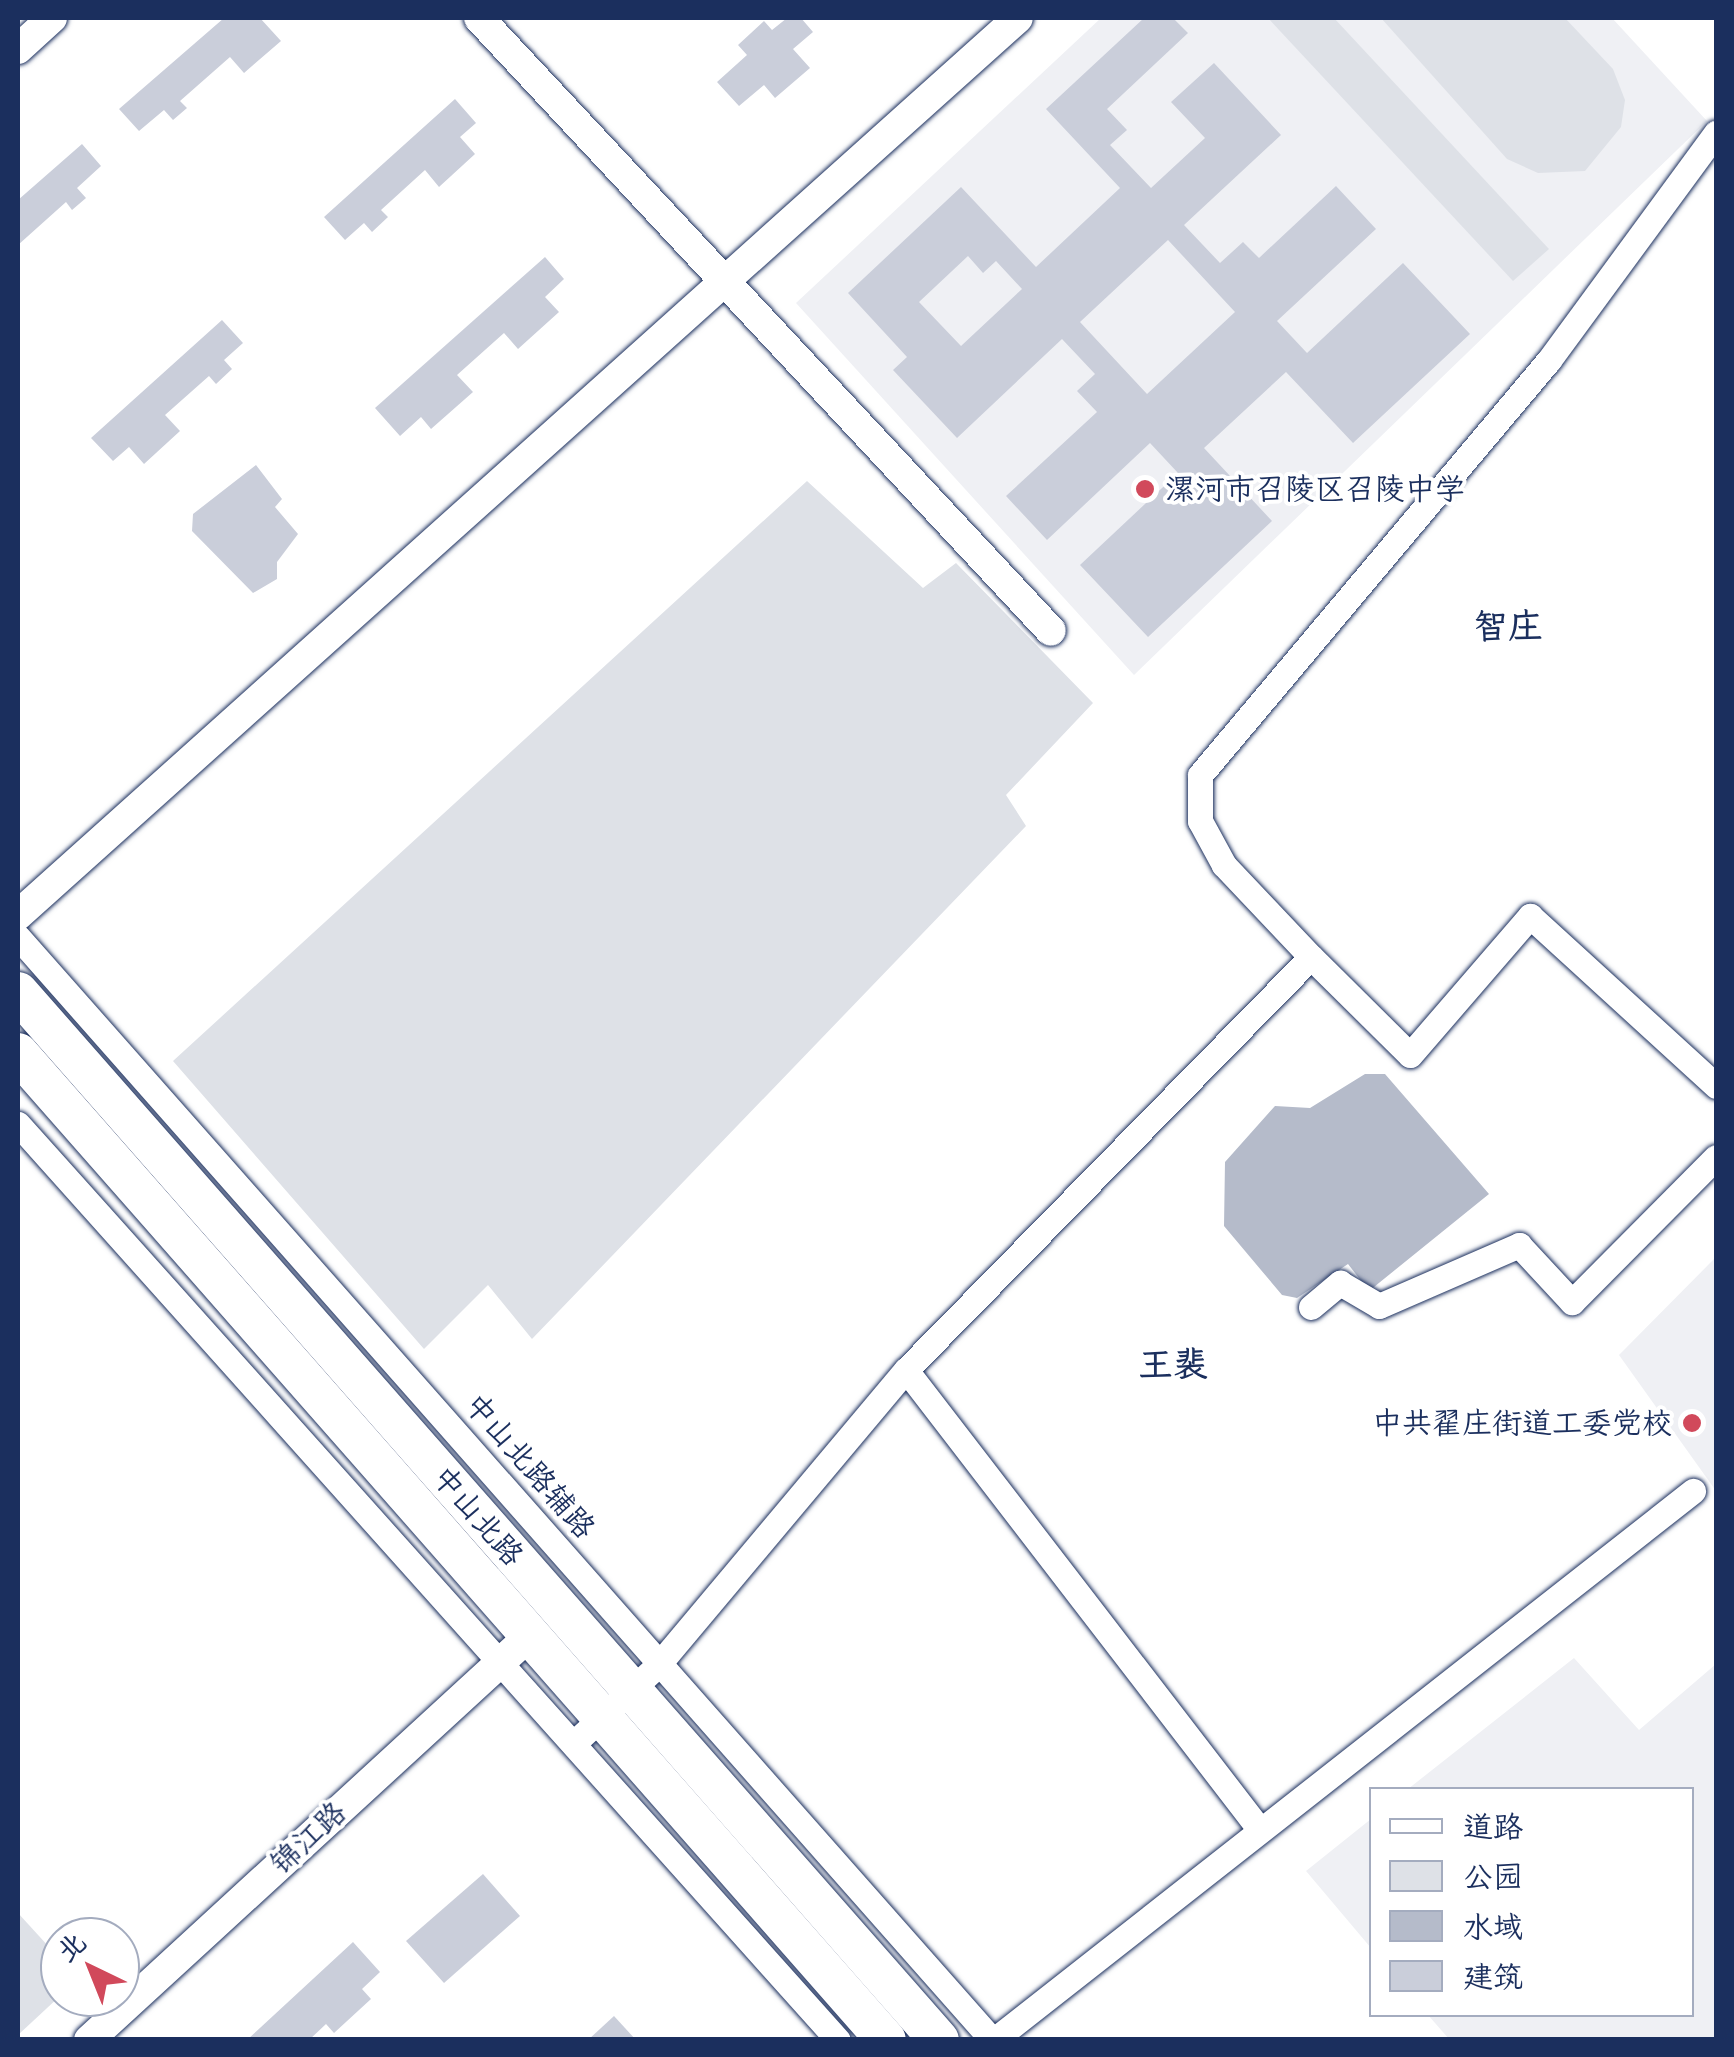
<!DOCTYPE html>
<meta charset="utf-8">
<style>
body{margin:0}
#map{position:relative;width:1734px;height:2057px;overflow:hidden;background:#fff;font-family:"Shantell Sans","LXGW WenKai TC",sans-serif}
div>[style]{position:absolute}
.built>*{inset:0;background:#eff0f4}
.green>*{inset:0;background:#dee1e7}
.water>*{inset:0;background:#b5bbca}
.building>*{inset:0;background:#caceda}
.roads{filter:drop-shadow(0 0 2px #1b2f5e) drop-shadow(0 0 2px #1b2f5e)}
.minor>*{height:25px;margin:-12.5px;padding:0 12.5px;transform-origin:12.5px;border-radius:12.5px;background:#fff}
.tertiary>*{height:30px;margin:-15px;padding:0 15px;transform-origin:15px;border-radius:15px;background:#fff}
.primary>*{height:40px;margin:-20px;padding:0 20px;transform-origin:20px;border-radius:20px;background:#fff}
.dots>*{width:28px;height:28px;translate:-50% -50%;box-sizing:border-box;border:5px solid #fff;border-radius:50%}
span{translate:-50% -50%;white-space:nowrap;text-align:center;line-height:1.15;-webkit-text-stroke:8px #fff;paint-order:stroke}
.poi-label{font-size:30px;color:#1b2f5e}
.left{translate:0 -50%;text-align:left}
.right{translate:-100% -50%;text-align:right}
.street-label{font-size:30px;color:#1b2f5e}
.quarter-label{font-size:35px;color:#1b2f5e;font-weight:700}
.frame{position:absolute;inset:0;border:20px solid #1b2f5e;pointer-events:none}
.legend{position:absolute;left:1369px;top:1787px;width:325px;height:230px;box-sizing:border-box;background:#fff;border:2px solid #a4acbf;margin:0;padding:12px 18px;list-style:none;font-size:30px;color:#1b2f5e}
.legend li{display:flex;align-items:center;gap:20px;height:50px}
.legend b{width:50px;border:2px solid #a4acbf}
.north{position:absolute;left:40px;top:1917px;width:100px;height:100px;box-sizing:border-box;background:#fff;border:2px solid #a4acbf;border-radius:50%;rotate:317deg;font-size:28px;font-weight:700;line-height:40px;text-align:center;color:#1b2f5e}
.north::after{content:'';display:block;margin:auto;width:35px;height:45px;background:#d1495b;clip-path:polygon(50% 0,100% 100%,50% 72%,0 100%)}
</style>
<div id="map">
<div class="built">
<i style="clip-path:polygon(1101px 18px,1612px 18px,1707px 121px,1134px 675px,796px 303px)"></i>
<i style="clip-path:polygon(1716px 1257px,1716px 1491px,1619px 1355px)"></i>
<i style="clip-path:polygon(1574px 1658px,1639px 1730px,1716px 1664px,1716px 2039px,1449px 2039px,1428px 2015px,1692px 2014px,1692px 1790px,1408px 1789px)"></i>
<i style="clip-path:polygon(1371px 1819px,1371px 1948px,1306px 1871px)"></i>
</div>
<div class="green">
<i style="clip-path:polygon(1268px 18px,1334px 18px,1549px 249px,1513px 281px)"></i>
<i style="clip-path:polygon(1381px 18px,1565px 18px,1613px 69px,1625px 100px,1621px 127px,1585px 171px,1538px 173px,1507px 159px)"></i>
<i style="clip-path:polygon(807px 481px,923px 588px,956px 563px,1093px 703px,1006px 795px,1026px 826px,532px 1339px,488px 1285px,424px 1349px,173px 1061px)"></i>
<i style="clip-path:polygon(18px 1913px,60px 1959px,60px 1996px,18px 2035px)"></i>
</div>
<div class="water">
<i style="clip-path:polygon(1365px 1074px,1385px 1074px,1489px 1194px,1369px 1291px,1348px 1264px,1297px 1298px,1282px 1295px,1224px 1226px,1225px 1162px,1275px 1106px,1310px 1108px)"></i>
</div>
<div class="building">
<i style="clip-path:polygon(224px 18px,260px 18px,281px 41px,244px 73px,230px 57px,180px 101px,187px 108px,173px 120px,164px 110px,139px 131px,119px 109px)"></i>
<i style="clip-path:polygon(787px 18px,801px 18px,813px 32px,793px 49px,810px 68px,775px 98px,764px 85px,739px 106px,717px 82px,747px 55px,738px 45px,764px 21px,772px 30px)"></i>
<i style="clip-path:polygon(evenodd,1144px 18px,1173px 18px,1188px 33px,1107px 109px,1127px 130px,1110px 145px,1151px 188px,1205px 138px,1171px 102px,1214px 63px,1281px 135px,1184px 225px,1220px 263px,1243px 242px,1259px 258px,1336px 186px,1376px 229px,1277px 321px,1307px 353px,1403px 263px,1470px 334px,1353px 443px,1286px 372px,1204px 448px,1272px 521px,1148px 637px,1080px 565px,1178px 473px,1150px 443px,1047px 540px,1006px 496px,1097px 412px,1077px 391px,1095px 374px,1062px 339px,957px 438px,893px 370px,907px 357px,848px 293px,961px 187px,1036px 267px,1120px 188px,1046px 109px,1144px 18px,1168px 240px,1235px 312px,1147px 394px,1080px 322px,1168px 240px,1144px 18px,968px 256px,983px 273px,996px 261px,1022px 289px,961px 346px,919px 302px,968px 256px)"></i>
<i style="clip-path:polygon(455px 99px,476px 123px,460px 137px,475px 154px,439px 187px,425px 170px,381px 210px,388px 217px,372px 232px,364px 223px,345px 240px,324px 217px)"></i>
<i style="clip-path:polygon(82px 144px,101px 166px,77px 188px,86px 198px,72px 210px,66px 202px,18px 245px,18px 200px)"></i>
<i style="clip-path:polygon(545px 257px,564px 279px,545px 297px,559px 312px,518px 349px,504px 333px,457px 375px,473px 392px,431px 429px,421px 417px,400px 436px,375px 408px)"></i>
<i style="clip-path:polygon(222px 320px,243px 343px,224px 360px,232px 369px,216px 384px,209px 376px,165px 415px,180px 431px,144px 464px,129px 447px,113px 461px,91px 438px)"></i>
<i style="clip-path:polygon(256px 465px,282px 499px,275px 507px,298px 534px,277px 562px,277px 579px,253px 593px,192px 531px,193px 514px)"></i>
<i style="clip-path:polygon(483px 1874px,520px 1916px,444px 1983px,406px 1941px)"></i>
<i style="clip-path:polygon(353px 1942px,380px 1972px,362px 1989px,371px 1999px,334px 2033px,326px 2024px,309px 2040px,247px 2040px)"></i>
<i style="clip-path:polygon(614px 2016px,636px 2040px,588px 2040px)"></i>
</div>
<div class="roads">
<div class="minor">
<i style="left:18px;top:937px;width:1471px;rotate:48.55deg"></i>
<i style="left:1311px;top:957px;width:127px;rotate:-133.4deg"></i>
<i style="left:1224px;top:865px;width:50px;rotate:-118.6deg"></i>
<i style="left:1200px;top:821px;width:46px;rotate:-90deg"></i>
<i style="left:1200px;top:775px;width:542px;rotate:-49.94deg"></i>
<i style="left:1549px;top:360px;width:282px;rotate:-53.7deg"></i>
<i style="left:18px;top:1124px;width:1229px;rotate:48.17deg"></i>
<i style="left:1311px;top:1307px;width:38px;rotate:-40deg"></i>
<i style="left:1340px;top:1283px;width:45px;rotate:30.5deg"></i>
<i style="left:1379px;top:1306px;width:153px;rotate:-23.5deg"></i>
<i style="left:1519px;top:1245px;width:78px;rotate:47.1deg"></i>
<i style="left:1572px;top:1302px;width:204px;rotate:-45.2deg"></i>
<i style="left:906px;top:1370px;width:580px;rotate:52.42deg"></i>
<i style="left:574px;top:1743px;width:116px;rotate:-42.9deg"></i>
<i style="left:659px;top:1664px;width:384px;rotate:-50deg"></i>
<i style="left:906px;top:1370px;width:578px;rotate:-45.56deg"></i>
<i style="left:1311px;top:957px;width:139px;rotate:44.7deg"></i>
<i style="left:1410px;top:1055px;width:184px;rotate:-49.2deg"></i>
<i style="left:1530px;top:916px;width:252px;rotate:42.4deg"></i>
<i style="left:994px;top:2040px;width:889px;rotate:-38.15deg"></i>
</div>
<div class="tertiary">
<i style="left:479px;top:18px;width:838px;rotate:46.98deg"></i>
<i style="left:18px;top:49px;width:46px;rotate:-42.4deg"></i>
<i style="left:18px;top:915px;width:1343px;rotate:-41.89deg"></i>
<i style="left:89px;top:2040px;width:596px;rotate:-42.55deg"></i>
</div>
<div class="primary">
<i style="left:18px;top:992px;width:1395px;rotate:48.69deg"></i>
<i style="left:18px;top:1053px;width:1314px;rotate:48.67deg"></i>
</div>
</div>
<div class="dots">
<i style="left:1145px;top:489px;background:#d1495b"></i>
<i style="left:1692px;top:1423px;background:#d1495b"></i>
</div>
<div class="poi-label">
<span class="left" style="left:1165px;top:489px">漯河市召陵区召陵中学</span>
<span class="right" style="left:1672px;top:1423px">中共翟庄街道工委党校</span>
</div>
<div class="street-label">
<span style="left:530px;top:1466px;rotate:49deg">中山北路辅路</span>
<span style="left:478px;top:1516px;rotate:49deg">中山北路</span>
<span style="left:308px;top:1838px;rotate:-43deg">锦江路</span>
</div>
<div class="quarter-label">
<span style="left:1508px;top:626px">智庄</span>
<span style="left:1173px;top:1364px">王裴</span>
</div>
<div class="frame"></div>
<ul class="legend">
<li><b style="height:12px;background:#fff"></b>道路</li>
<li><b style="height:28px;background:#dee1e7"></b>公园</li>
<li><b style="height:28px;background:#b5bbca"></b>水域</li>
<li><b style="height:28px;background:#caceda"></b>建筑</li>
</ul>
<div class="north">北</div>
</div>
